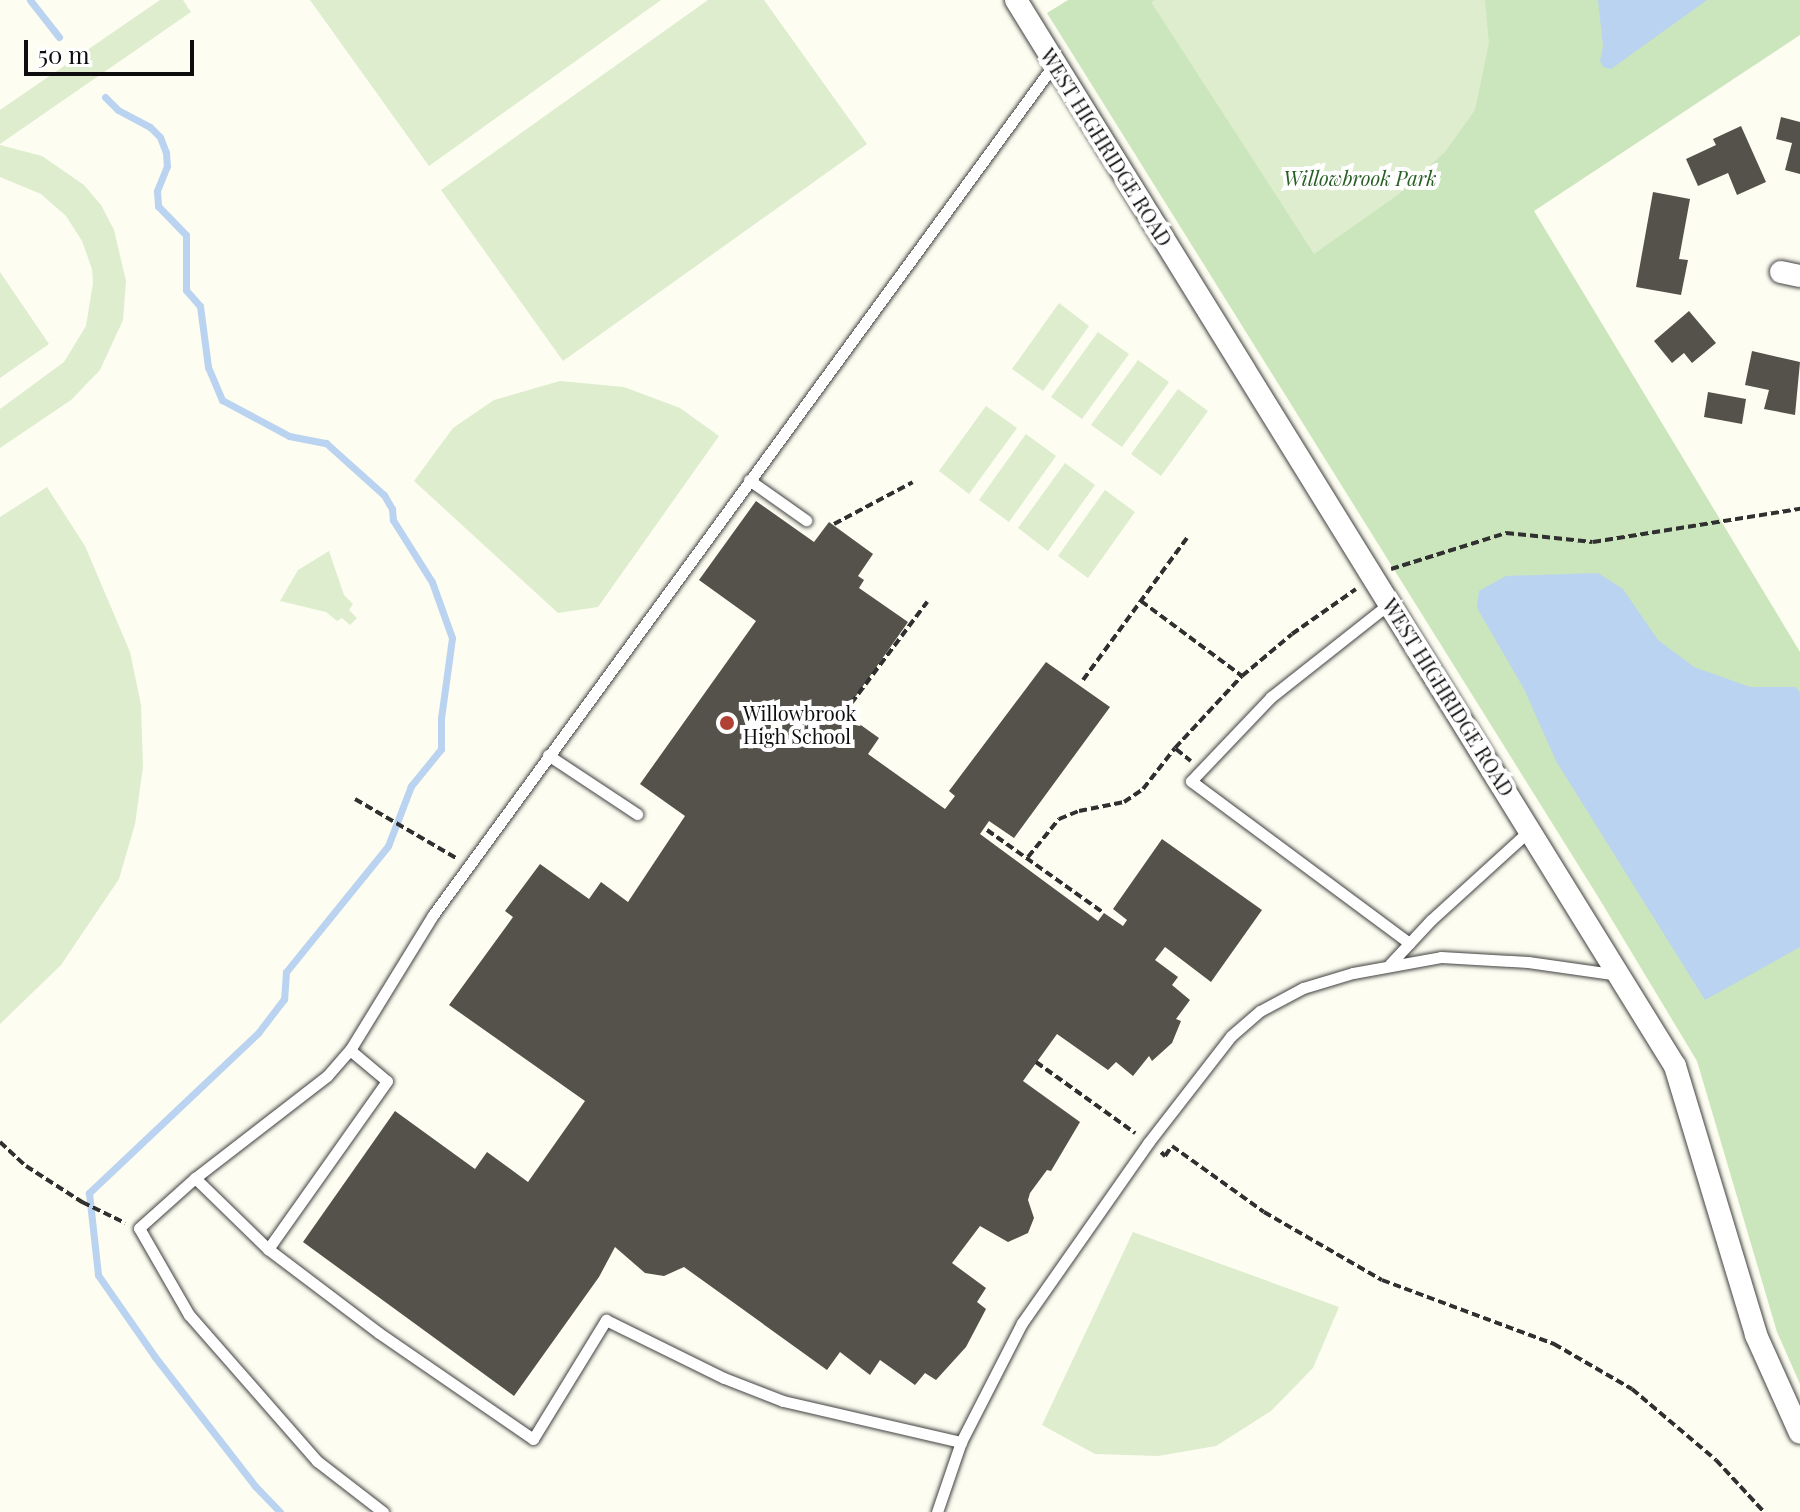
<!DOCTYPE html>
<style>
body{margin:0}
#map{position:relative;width:1800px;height:1512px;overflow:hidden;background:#fdfdf1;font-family:"Playfair Display",serif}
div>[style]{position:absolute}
.green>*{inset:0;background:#cbe5bd}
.pitch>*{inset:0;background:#ddedce}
.water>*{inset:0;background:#bad3f0}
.stream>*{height:7px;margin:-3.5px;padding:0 3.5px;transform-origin:3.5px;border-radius:3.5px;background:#bad3f0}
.building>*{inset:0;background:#55514b}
.path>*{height:4px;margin-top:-2px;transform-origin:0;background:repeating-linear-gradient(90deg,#303030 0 8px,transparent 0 12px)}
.roads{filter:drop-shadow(0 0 2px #414141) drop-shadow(0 0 2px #414141)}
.lane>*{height:11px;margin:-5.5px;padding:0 5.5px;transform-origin:5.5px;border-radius:5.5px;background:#fff}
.street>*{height:22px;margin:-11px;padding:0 11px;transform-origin:11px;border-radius:11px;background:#fff}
.dots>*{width:22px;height:22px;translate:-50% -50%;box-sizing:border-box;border:4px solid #fff;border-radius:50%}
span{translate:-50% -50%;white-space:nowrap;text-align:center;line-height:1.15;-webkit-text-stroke:8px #fff;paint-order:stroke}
.street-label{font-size:20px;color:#0e0e0e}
.park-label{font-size:20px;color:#285f25;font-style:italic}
.poi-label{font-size:20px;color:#0e0e0e}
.left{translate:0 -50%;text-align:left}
.scale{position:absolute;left:24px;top:40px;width:170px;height:36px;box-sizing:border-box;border:4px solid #0e0e0e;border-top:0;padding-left:10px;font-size:24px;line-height:28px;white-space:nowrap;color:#0e0e0e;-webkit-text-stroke:6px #fff;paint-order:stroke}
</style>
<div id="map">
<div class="green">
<i style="clip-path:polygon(1068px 0,1800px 0,1800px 35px,1534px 211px,1800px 652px,1800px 1384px,1777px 1332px,1697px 1061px,1597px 895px,1047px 13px)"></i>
</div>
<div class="pitch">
<i style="clip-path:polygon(160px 0,183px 0,191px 12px,0 144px,0 110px)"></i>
<i style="clip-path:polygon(310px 0,661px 0,429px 166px)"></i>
<i style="clip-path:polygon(708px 0,764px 0,867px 144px,563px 361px,441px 190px)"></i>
<i style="clip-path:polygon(1155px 0,1485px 0,1489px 43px,1475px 110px,1445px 152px,1399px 194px,1314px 254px,1151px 2px)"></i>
<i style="clip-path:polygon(0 145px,42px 156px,84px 185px,101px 205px,114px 230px,126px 281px,123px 320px,100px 370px,71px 400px,0 448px,0 409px,64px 362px,86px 326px,93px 283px,92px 269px,82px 241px,66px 216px,41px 194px,0 177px)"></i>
<i style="clip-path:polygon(0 272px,49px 344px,0 378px)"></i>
<i style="clip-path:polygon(1059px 303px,1089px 326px,1043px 391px,1012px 369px)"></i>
<i style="clip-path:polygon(1098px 332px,1129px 354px,1082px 419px,1051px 397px)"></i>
<i style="clip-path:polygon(1138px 360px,1169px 382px,1122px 447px,1091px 425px)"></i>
<i style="clip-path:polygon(560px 381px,624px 387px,680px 408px,719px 436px,598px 607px,558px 613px,414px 481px,453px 428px,494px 400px)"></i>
<i style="clip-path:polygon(1178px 389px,1208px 411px,1161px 476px,1131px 454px)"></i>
<i style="clip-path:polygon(986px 406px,1017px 428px,969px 494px,939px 471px)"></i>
<i style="clip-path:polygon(1026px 434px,1056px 456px,1009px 522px,979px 500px)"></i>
<i style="clip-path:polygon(1065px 463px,1095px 485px,1048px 551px,1018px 528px)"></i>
<i style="clip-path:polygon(47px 487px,85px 546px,130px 652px,141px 705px,143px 767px,135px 824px,119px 879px,61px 965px,0 1024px,0 517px)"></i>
<i style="clip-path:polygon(1105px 490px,1135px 512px,1088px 578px,1058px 556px)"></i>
<i style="clip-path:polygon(329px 551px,344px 595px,353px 604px,349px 610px,357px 618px,350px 625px,342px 618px,337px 621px,326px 612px,280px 601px,298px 570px)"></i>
<i style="clip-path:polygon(1133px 1232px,1339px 1307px,1313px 1368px,1271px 1411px,1216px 1446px,1158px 1456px,1095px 1454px,1042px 1425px)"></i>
</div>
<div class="water">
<i style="clip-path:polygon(1598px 0,1707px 0,1611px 69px,1603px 67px,1600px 61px,1603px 46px)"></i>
<i style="clip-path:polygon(1598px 573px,1623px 589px,1658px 640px,1694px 667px,1750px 687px,1796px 687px,1800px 693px,1800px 947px,1705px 1000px,1556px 761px,1524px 689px,1477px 608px,1479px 591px,1506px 576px)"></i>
</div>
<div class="stream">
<i style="left:30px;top:0;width:47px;rotate:51.9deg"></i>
<i style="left:105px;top:97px;width:18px;rotate:45deg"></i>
<i style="left:118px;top:110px;width:36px;rotate:28deg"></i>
<i style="left:150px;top:127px;width:14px;rotate:45deg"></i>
<i style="left:160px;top:137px;width:17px;rotate:69deg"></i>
<i style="left:166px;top:153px;width:13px;rotate:86deg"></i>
<i style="left:167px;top:166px;width:27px;rotate:112deg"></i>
<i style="left:157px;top:191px;width:15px;rotate:86deg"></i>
<i style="left:158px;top:206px;width:40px;rotate:46deg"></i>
<i style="left:186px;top:235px;width:55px;rotate:90deg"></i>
<i style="left:186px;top:290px;width:21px;rotate:49deg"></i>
<i style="left:200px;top:306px;width:62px;rotate:82.5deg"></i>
<i style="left:208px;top:367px;width:36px;rotate:67deg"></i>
<i style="left:222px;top:400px;width:76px;rotate:28.2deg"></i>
<i style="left:289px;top:436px;width:38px;rotate:11deg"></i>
<i style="left:326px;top:443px;width:78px;rotate:41.9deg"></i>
<i style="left:384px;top:495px;width:16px;rotate:60deg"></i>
<i style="left:392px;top:509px;width:11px;rotate:85deg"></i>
<i style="left:393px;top:520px;width:73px;rotate:57.8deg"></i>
<i style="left:432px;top:582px;width:59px;rotate:70.3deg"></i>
<i style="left:452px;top:638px;width:81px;rotate:97.8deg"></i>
<i style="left:441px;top:718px;width:31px;rotate:90deg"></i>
<i style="left:441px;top:749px;width:48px;rotate:129deg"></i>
<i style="left:411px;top:786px;width:64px;rotate:111deg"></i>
<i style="left:388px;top:846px;width:162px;rotate:129deg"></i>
<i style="left:286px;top:972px;width:27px;rotate:94deg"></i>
<i style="left:284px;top:999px;width:43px;rotate:127.4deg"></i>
<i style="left:258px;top:1033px;width:233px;rotate:136.6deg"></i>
<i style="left:89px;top:1193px;width:82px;rotate:83.7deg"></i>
<i style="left:98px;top:1275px;width:100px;rotate:55.2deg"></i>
<i style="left:155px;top:1357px;width:163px;rotate:52.2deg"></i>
<i style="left:255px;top:1486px;width:36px;rotate:46deg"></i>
</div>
<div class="building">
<i style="clip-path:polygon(1781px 117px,1800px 122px,1800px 174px,1785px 170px,1792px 143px,1776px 139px)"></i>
<i style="clip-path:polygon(1741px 126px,1766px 182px,1737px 195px,1728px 173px,1698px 186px,1686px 159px,1716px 145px,1713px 139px)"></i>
<i style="clip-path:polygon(1653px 192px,1690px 199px,1679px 259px,1688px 260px,1681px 295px,1636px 287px)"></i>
<i style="clip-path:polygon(1689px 311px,1716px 343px,1692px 363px,1684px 353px,1672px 363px,1654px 341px)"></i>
<i style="clip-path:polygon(1752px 351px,1800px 362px,1795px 415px,1764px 409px,1769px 390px,1745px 385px)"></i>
<i style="clip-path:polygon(1708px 392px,1746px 399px,1742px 424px,1704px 417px)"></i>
<i style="clip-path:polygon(756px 501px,814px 542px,829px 522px,873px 554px,858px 576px,864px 580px,859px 588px,908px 622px,844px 713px,879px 738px,868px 754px,945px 809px,955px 796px,949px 791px,1046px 662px,1110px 707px,1014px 838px,989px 821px,980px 834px,1098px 921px,1104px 913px,1123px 926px,1127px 920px,1113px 909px,1162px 839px,1262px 910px,1211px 982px,1165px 947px,1155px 960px,1178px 977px,1172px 985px,1190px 1000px,1176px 1019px,1181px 1021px,1172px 1043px,1152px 1061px,1149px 1056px,1133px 1076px,1116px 1062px,1108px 1070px,1057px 1034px,1023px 1081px,1080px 1122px,1051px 1171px,1047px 1170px,1030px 1193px,1028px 1200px,1034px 1218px,1028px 1233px,1008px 1242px,980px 1226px,952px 1263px,986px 1288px,977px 1302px,986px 1309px,966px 1347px,936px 1380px,925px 1373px,915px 1385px,880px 1360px,870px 1375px,840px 1352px,827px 1370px,684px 1267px,664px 1276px,645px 1273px,615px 1247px,599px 1277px,514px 1396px,303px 1242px,395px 1111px,475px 1169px,487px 1152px,528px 1182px,585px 1101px,449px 1005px,513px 917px,505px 911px,540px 864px,589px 899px,601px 882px,628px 902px,685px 816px,640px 784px,756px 621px,699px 580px)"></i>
</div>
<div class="path">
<i style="left:834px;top:524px;width:89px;rotate:-28deg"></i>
<i style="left:1391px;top:569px;width:121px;rotate:-17.4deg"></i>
<i style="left:1506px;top:533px;width:87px;rotate:5.9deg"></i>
<i style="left:1593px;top:542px;width:210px;rotate:-9.1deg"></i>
<i style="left:1141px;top:601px;width:126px;rotate:36.6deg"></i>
<i style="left:1083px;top:680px;width:176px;rotate:-53.8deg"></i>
<i style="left:844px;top:713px;width:139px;rotate:-53.2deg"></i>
<i style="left:1176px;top:749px;width:19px;rotate:39deg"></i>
<i style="left:355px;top:799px;width:117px;rotate:30.3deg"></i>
<i style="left:987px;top:830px;width:143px;rotate:35.4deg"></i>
<i style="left:1028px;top:857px;width:49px;rotate:-50.8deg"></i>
<i style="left:1059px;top:819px;width:22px;rotate:-22deg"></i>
<i style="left:1079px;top:811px;width:46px;rotate:-11.3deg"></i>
<i style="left:1124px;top:802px;width:23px;rotate:-34deg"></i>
<i style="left:1143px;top:789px;width:52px;rotate:-52deg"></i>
<i style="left:1175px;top:748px;width:98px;rotate:-47.1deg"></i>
<i style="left:1242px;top:676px;width:65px;rotate:-40deg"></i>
<i style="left:1292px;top:634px;width:78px;rotate:-35.1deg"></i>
<i style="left:1036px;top:1062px;width:122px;rotate:35.6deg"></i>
<i style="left:0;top:1142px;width:35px;rotate:43deg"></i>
<i style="left:26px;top:1166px;width:67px;rotate:32.7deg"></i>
<i style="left:82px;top:1202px;width:48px;rotate:26deg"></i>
<i style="left:1161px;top:1152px;width:6px;rotate:45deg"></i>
<i style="left:1165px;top:1156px;width:12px;rotate:-55deg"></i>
<i style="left:1172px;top:1146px;width:113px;rotate:35.7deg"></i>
<i style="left:1264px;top:1212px;width:136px;rotate:30deg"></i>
<i style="left:1382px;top:1280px;width:184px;rotate:20.4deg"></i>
<i style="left:1554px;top:1344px;width:90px;rotate:30deg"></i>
<i style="left:1632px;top:1389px;width:110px;rotate:40.2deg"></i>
<i style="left:1716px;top:1460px;width:71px;rotate:47.3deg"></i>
</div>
<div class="roads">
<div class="lane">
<i style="left:749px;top:480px;width:70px;rotate:35.1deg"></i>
<i style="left:1390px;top:603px;width:152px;rotate:141.7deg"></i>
<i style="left:1271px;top:697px;width:116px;rotate:133.6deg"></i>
<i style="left:1191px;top:781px;width:272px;rotate:36.6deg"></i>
<i style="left:548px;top:755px;width:107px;rotate:33.5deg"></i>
<i style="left:1390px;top:964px;width:60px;rotate:-47deg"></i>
<i style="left:1431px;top:920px;width:134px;rotate:-42.3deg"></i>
<i style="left:350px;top:1050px;width:48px;rotate:40deg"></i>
<i style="left:387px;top:1081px;width:206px;rotate:125.3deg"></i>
<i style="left:268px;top:1249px;width:139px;rotate:37.1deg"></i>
<i style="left:379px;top:1333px;width:187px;rotate:34.5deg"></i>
<i style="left:533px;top:1439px;width:140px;rotate:-58.5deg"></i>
<i style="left:606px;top:1320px;width:131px;rotate:26.2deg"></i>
<i style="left:724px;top:1378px;width:63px;rotate:21.3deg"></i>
<i style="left:783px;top:1401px;width:183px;rotate:13deg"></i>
<i style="left:195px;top:1178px;width:102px;rotate:44.2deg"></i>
<i style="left:383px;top:1512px;width:83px;rotate:-142.3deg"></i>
<i style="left:317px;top:1461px;width:194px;rotate:-131.2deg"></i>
<i style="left:189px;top:1315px;width:100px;rotate:-119.9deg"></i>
<i style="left:139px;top:1228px;width:75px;rotate:-41.8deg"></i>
<i style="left:195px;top:1178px;width:167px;rotate:-37.7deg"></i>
<i style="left:327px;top:1076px;width:35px;rotate:-49deg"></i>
<i style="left:350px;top:1050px;width:158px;rotate:-58.4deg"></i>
<i style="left:433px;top:915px;width:1055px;rotate:-53.87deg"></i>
<i style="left:937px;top:1512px;width:74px;rotate:-71.1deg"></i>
<i style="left:961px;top:1442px;width:134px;rotate:-62.9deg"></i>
<i style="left:1022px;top:1323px;width:220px;rotate:-55deg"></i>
<i style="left:1148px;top:1143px;width:135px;rotate:-52.2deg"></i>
<i style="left:1231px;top:1036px;width:38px;rotate:-41deg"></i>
<i style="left:1260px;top:1011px;width:49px;rotate:-28.1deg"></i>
<i style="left:1303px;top:988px;width:52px;rotate:-16.7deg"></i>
<i style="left:1353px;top:973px;width:89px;rotate:-10.3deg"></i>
<i style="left:1441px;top:957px;width:87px;rotate:3.3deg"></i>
<i style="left:1528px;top:962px;width:92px;rotate:8.1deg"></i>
</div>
<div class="street">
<i style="left:1016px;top:0;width:1253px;rotate:58.28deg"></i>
<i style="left:1675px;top:1066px;width:281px;rotate:73.2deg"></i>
<i style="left:1756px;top:1335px;width:107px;rotate:65.8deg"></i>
<i style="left:1781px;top:272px;width:19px;rotate:12deg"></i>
</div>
</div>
<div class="dots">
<i style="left:727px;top:723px;background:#af4235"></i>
</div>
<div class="street-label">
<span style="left:1107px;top:147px;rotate:58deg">WEST HIGHRIDGE ROAD</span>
<span style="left:1449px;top:697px;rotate:58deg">WEST HIGHRIDGE ROAD</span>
</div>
<div class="park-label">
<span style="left:1360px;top:177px">Willowbrook Park</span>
</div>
<div class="poi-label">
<span class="left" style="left:743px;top:724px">Willowbrook<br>High School</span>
</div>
<div class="scale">50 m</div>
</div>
